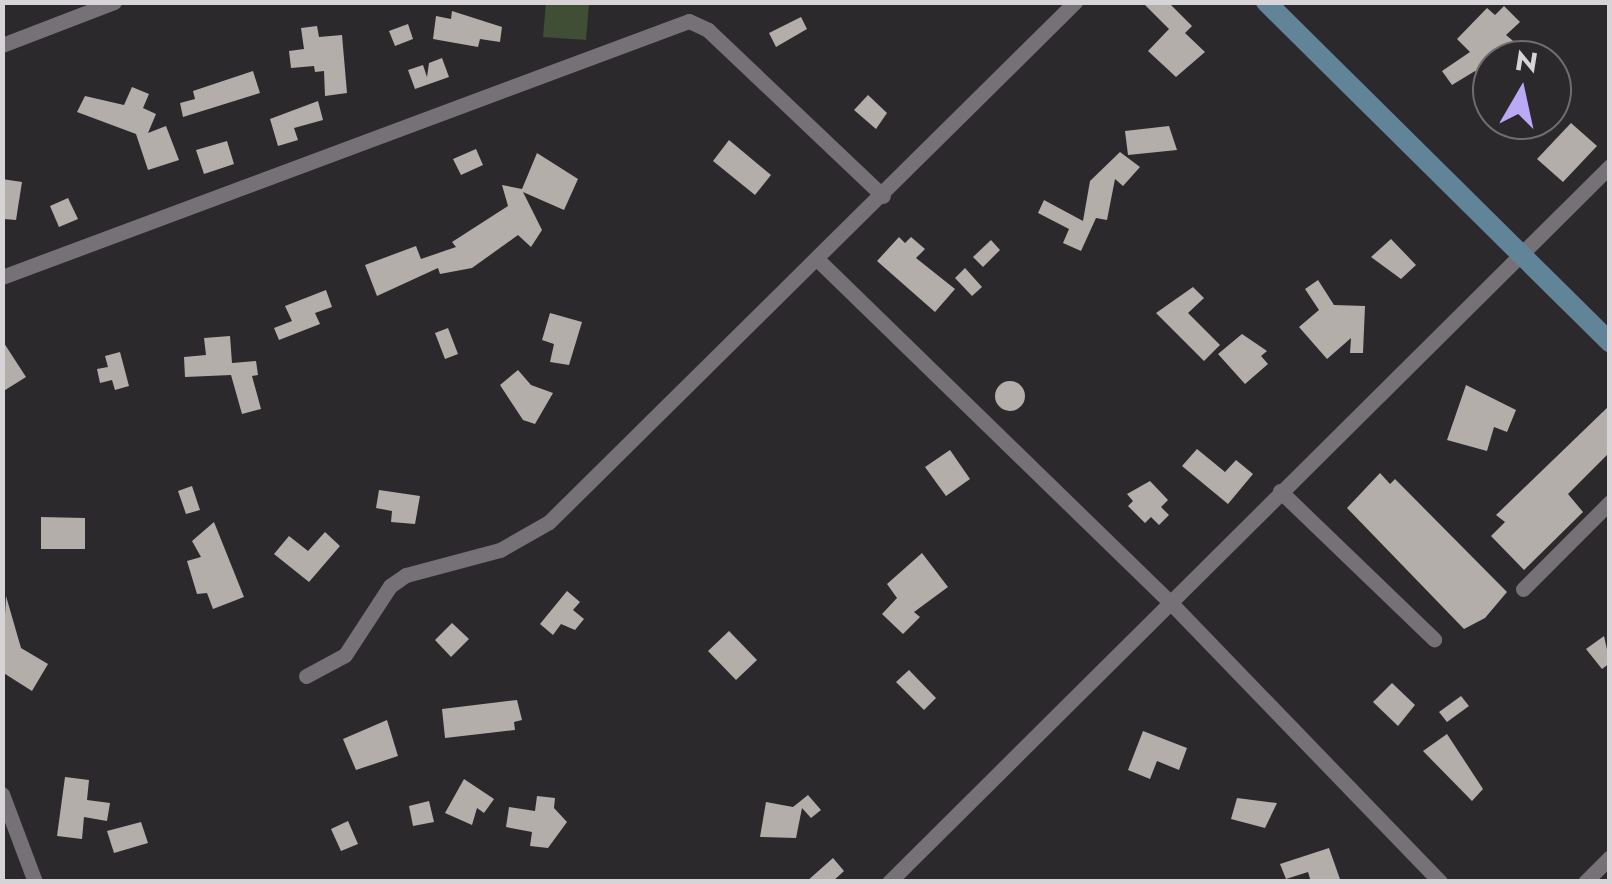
<!DOCTYPE html>
<style>
body{margin:0}
#map{position:relative;width:1612px;height:884px;overflow:hidden;background:#2c292c;font-family:Jost,sans-serif}
div>[style]{position:absolute}
.green>*{inset:0;background:#404e35}
.building>*{inset:0;background:#b4aeaa}
.round{border-radius:50%}
.minor>*{height:15px;margin:-7.5px;padding:0 7.5px;transform-origin:7.5px;border-radius:7.5px;background:#757176}
.secondary>*{height:20px;margin:-10px;padding:0 10px;transform-origin:10px;border-radius:10px;background:#628498}
span{translate:-50% -50%;white-space:nowrap;text-align:center;line-height:1.15;-webkit-text-stroke:10px #2c292c;paint-order:stroke}
.frame{position:absolute;inset:0;border:5px solid #d7d4d7;pointer-events:none}
.north{position:absolute;left:1472px;top:40px;width:100px;height:100px;box-sizing:border-box;background:#2c292c;border:2px solid #706d70;border-radius:50%;rotate:9deg;font-size:28px;font-weight:700;line-height:40px;text-align:center;color:#d7d4d7}
.north::after{content:'';display:block;margin:auto;width:35px;height:45px;background:#baaaf6;clip-path:polygon(50% 0,100% 100%,50% 72%,0 100%)}
</style>
<div id="map">
<div class="green">
<i style="clip-path:polygon(546px 3px,589px 3px,586px 40px,543px 37px)"></i>
</div>
<div class="building">
<i style="clip-path:polygon(1142px 2px,1168px 2px,1192px 26px,1185px 33px,1205px 52px,1176px 77px,1148px 51px,1169px 29px)"></i>
<i style="clip-path:polygon(1504px 6px,1520px 22px,1506px 35px,1536px 60px,1492px 60px,1479px 75px,1475px 71px,1452px 85px,1442px 71px,1470px 52px,1457px 39px,1487px 8px,1495px 15px)"></i>
<i style="clip-path:polygon(452px 11px,502px 27px,500px 42px,480px 39px,478px 47px,433px 39px,436px 16px,451px 19px)"></i>
<i style="clip-path:polygon(801px 17px,807px 29px,776px 47px,769px 33px)"></i>
<i style="clip-path:polygon(408px 24px,413px 39px,395px 46px,389px 31px)"></i>
<i style="clip-path:polygon(317px 26px,319px 37px,342px 35px,347px 93px,325px 96px,324px 71px,315px 72px,314px 66px,291px 68px,289px 51px,304px 49px,301px 28px)"></i>
<i style="clip-path:polygon(442px 58px,449px 77px,415px 89px,408px 70px,423px 65px,427px 77px,429px 63px)"></i>
<i style="clip-path:polygon(253px 71px,260px 93px,183px 117px,180px 103px,195px 99px,193px 91px)"></i>
<i style="clip-path:polygon(132px 87px,149px 94px,143px 108px,156px 114px,148px 133px,166px 126px,179px 160px,148px 170px,136px 134px,77px 112px,85px 96px,124px 105px)"></i>
<i style="clip-path:polygon(868px 95px,887px 113px,876px 129px,854px 110px)"></i>
<i style="clip-path:polygon(318px 101px,323px 120px,294px 128px,298px 140px,278px 146px,270px 119px)"></i>
<i style="clip-path:polygon(1571px 123px,1597px 146px,1563px 182px,1537px 159px)"></i>
<i style="clip-path:polygon(1169px 126px,1177px 150px,1128px 155px,1125px 131px)"></i>
<i style="clip-path:polygon(729px 140px,771px 175px,755px 195px,713px 161px)"></i>
<i style="clip-path:polygon(227px 141px,234px 164px,204px 174px,196px 150px)"></i>
<i style="clip-path:polygon(476px 149px,483px 165px,461px 175px,453px 159px)"></i>
<i style="clip-path:polygon(1120px 152px,1140px 167px,1123px 186px,1115px 179px,1107px 220px,1096px 218px,1081px 251px,1063px 243px,1069px 229px,1038px 213px,1044px 200px,1083px 221px,1090px 181px)"></i>
<i style="clip-path:polygon(537px 153px,578px 179px,564px 210px,523px 192px,542px 230px,531px 247px,518px 235px,472px 268px,440px 274px,438px 268px,377px 296px,365px 265px,416px 246px,421px 259px,456px 247px,452px 242px,508px 206px,502px 185px,522px 189px)"></i>
<i style="clip-path:polygon(2px 179px,22px 182px,16px 220px,4px 219px)"></i>
<i style="clip-path:polygon(68px 198px,78px 219px,59px 227px,50px 206px)"></i>
<i style="clip-path:polygon(899px 237px,905px 243px,911px 237px,925px 249px,916px 258px,955px 289px,935px 312px,877px 261px)"></i>
<i style="clip-path:polygon(1391px 239px,1416px 265px,1401px 279px,1371px 257px)"></i>
<i style="clip-path:polygon(991px 240px,1000px 250px,983px 267px,973px 257px)"></i>
<i style="clip-path:polygon(965px 268px,982px 287px,972px 296px,955px 278px)"></i>
<i style="clip-path:polygon(1318px 280px,1334px 305px,1365px 306px,1363px 353px,1350px 353px,1351px 338px,1327px 359px,1299px 327px,1319px 310px,1305px 289px)"></i>
<i style="clip-path:polygon(1193px 287px,1204px 298px,1188px 313px,1220px 345px,1204px 361px,1156px 313px)"></i>
<i style="clip-path:polygon(326px 290px,332px 307px,315px 313px,320px 324px,279px 340px,274px 328px,292px 321px,285px 306px)"></i>
<i style="clip-path:polygon(550px 313px,582px 322px,569px 365px,550px 362px,554px 344px,542px 340px)"></i>
<i style="clip-path:polygon(448px 328px,458px 354px,445px 359px,435px 333px)"></i>
<i style="clip-path:polygon(1242px 334px,1267px 351px,1261px 356px,1268px 364px,1245px 384px,1218px 354px)"></i>
<i style="clip-path:polygon(230px 336px,232px 363px,256px 361px,258px 375px,252px 376px,261px 409px,242px 414px,231px 375px,185px 377px,184px 357px,206px 355px,204px 338px)"></i>
<i style="clip-path:polygon(2px 340px,26px 377px,2px 392px)"></i>
<i style="clip-path:polygon(120px 352px,129px 386px,115px 390px,112px 380px,100px 383px,97px 369px,108px 367px,105px 356px)"></i>
<i style="clip-path:polygon(518px 370px,531px 385px,553px 393px,535px 424px,523px 420px,500px 385px)"></i>
<i class="round" style="left:995px;top:381px;width:30px;height:30px"></i>
<i style="clip-path:polygon(1466px 385px,1516px 410px,1507px 432px,1494px 427px,1487px 451px,1447px 440px)"></i>
<i style="clip-path:polygon(1610px 405px,1610px 452px,1568px 494px,1583px 512px,1524px 570px,1491px 536px,1505px 522px,1496px 515px)"></i>
<i style="clip-path:polygon(1197px 449px,1225px 472px,1236px 460px,1253px 474px,1228px 504px,1182px 466px)"></i>
<i style="clip-path:polygon(950px 450px,970px 479px,946px 496px,925px 467px)"></i>
<i style="clip-path:polygon(1380px 473px,1390px 484px,1395px 479px,1507px 592px,1485px 618px,1464px 629px,1347px 508px)"></i>
<i style="clip-path:polygon(1150px 481px,1168px 500px,1161px 507px,1169px 515px,1159px 525px,1151px 517px,1145px 523px,1128px 506px,1133px 501px,1127px 494px)"></i>
<i style="clip-path:polygon(192px 486px,200px 510px,186px 514px,178px 491px)"></i>
<i style="clip-path:polygon(379px 490px,420px 496px,415px 524px,391px 522px,392px 511px,376px 508px)"></i>
<i style="clip-path:polygon(41px 517px,85px 518px,85px 549px,41px 549px)"></i>
<i style="clip-path:polygon(214px 522px,244px 597px,213px 609px,207px 593px,197px 594px,187px 561px,201px 557px,192px 541px)"></i>
<i style="clip-path:polygon(325px 532px,340px 546px,309px 582px,274px 554px,289px 536px,308px 551px)"></i>
<i style="clip-path:polygon(922px 553px,948px 587px,914px 612px,920px 617px,903px 634px,882px 614px,897px 598px,887px 584px)"></i>
<i style="clip-path:polygon(567px 591px,580px 602px,573px 610px,584px 619px,575px 630px,561px 624px,553px 635px,540px 624px)"></i>
<i style="clip-path:polygon(6px 596px,21px 648px,48px 664px,32px 691px,2px 672px)"></i>
<i style="clip-path:polygon(452px 623px,469px 639px,451px 657px,435px 640px)"></i>
<i style="clip-path:polygon(729px 631px,757px 660px,736px 680px,708px 651px)"></i>
<i style="clip-path:polygon(1604px 636px,1610px 663px,1602px 669px,1586px 649px)"></i>
<i style="clip-path:polygon(909px 670px,936px 698px,924px 710px,896px 682px)"></i>
<i style="clip-path:polygon(1392px 683px,1415px 705px,1398px 726px,1373px 702px)"></i>
<i style="clip-path:polygon(1461px 696px,1469px 706px,1447px 722px,1439px 712px)"></i>
<i style="clip-path:polygon(517px 700px,522px 720px,514px 722px,515px 730px,445px 738px,442px 709px)"></i>
<i style="clip-path:polygon(387px 720px,398px 756px,356px 770px,343px 739px)"></i>
<i style="clip-path:polygon(1143px 731px,1187px 748px,1179px 770px,1157px 761px,1150px 779px,1128px 770px)"></i>
<i style="clip-path:polygon(1447px 734px,1483px 789px,1472px 801px,1423px 751px)"></i>
<i style="clip-path:polygon(65px 777px,89px 780px,87px 800px,110px 803px,107px 821px,84px 817px,82px 839px,57px 836px)"></i>
<i style="clip-path:polygon(464px 779px,494px 799px,484px 813px,477px 808px,472px 825px,445px 813px)"></i>
<i style="clip-path:polygon(808px 795px,821px 810px,811px 818px,802px 808px,796px 838px,760px 837px,766px 802px,793px 807px)"></i>
<i style="clip-path:polygon(537px 796px,555px 798px,554px 808px,567px 822px,548px 848px,530px 846px,532px 832px,506px 827px,509px 807px,535px 811px)"></i>
<i style="clip-path:polygon(1237px 798px,1277px 803px,1265px 828px,1231px 819px)"></i>
<i style="clip-path:polygon(429px 801px,434px 822px,413px 826px,409px 806px)"></i>
<i style="clip-path:polygon(348px 821px,358px 844px,341px 851px,331px 829px)"></i>
<i style="clip-path:polygon(141px 822px,148px 843px,114px 853px,107px 831px)"></i>
<i style="clip-path:polygon(1329px 848px,1341px 882px,1311px 882px,1308px 872px,1286px 879px,1280px 864px)"></i>
<i style="clip-path:polygon(833px 858px,844px 871px,832px 882px,806px 882px)"></i>
</div>
<div class="minor">
<i style="left:2px;top:45px;width:120px;rotate:-21deg"></i>
<i style="left:817px;top:259px;width:489px;rotate:44.2deg"></i>
<i style="left:1168px;top:600px;width:392px;rotate:46deg"></i>
<i style="left:2px;top:277px;width:733px;rotate:-20.44deg"></i>
<i style="left:689px;top:21px;width:21px;rotate:25deg"></i>
<i style="left:708px;top:30px;width:241px;rotate:43.5deg"></i>
<i style="left:1280px;top:491px;width:214px;rotate:43.9deg"></i>
<i style="left:1523px;top:589px;width:123px;rotate:-45deg"></i>
<i style="left:306px;top:676px;width:44px;rotate:-28.3deg"></i>
<i style="left:345px;top:655px;width:82px;rotate:-56.9deg"></i>
<i style="left:390px;top:586px;width:19px;rotate:-35deg"></i>
<i style="left:406px;top:575px;width:97px;rotate:-14.9deg"></i>
<i style="left:500px;top:550px;width:56px;rotate:-29.7deg"></i>
<i style="left:549px;top:522px;width:740px;rotate:-44.67deg"></i>
<i style="left:2px;top:794px;width:94px;rotate:69.4deg"></i>
<i style="left:889px;top:882px;width:1016px;rotate:-44.8deg"></i>
<i style="left:1585px;top:882px;width:35px;rotate:-45deg"></i>
</div>
<div class="secondary">
<i style="left:1266px;top:2px;width:484px;rotate:44.7deg"></i>
</div>
<div class="frame"></div>
<div class="north">N</div>
</div>
